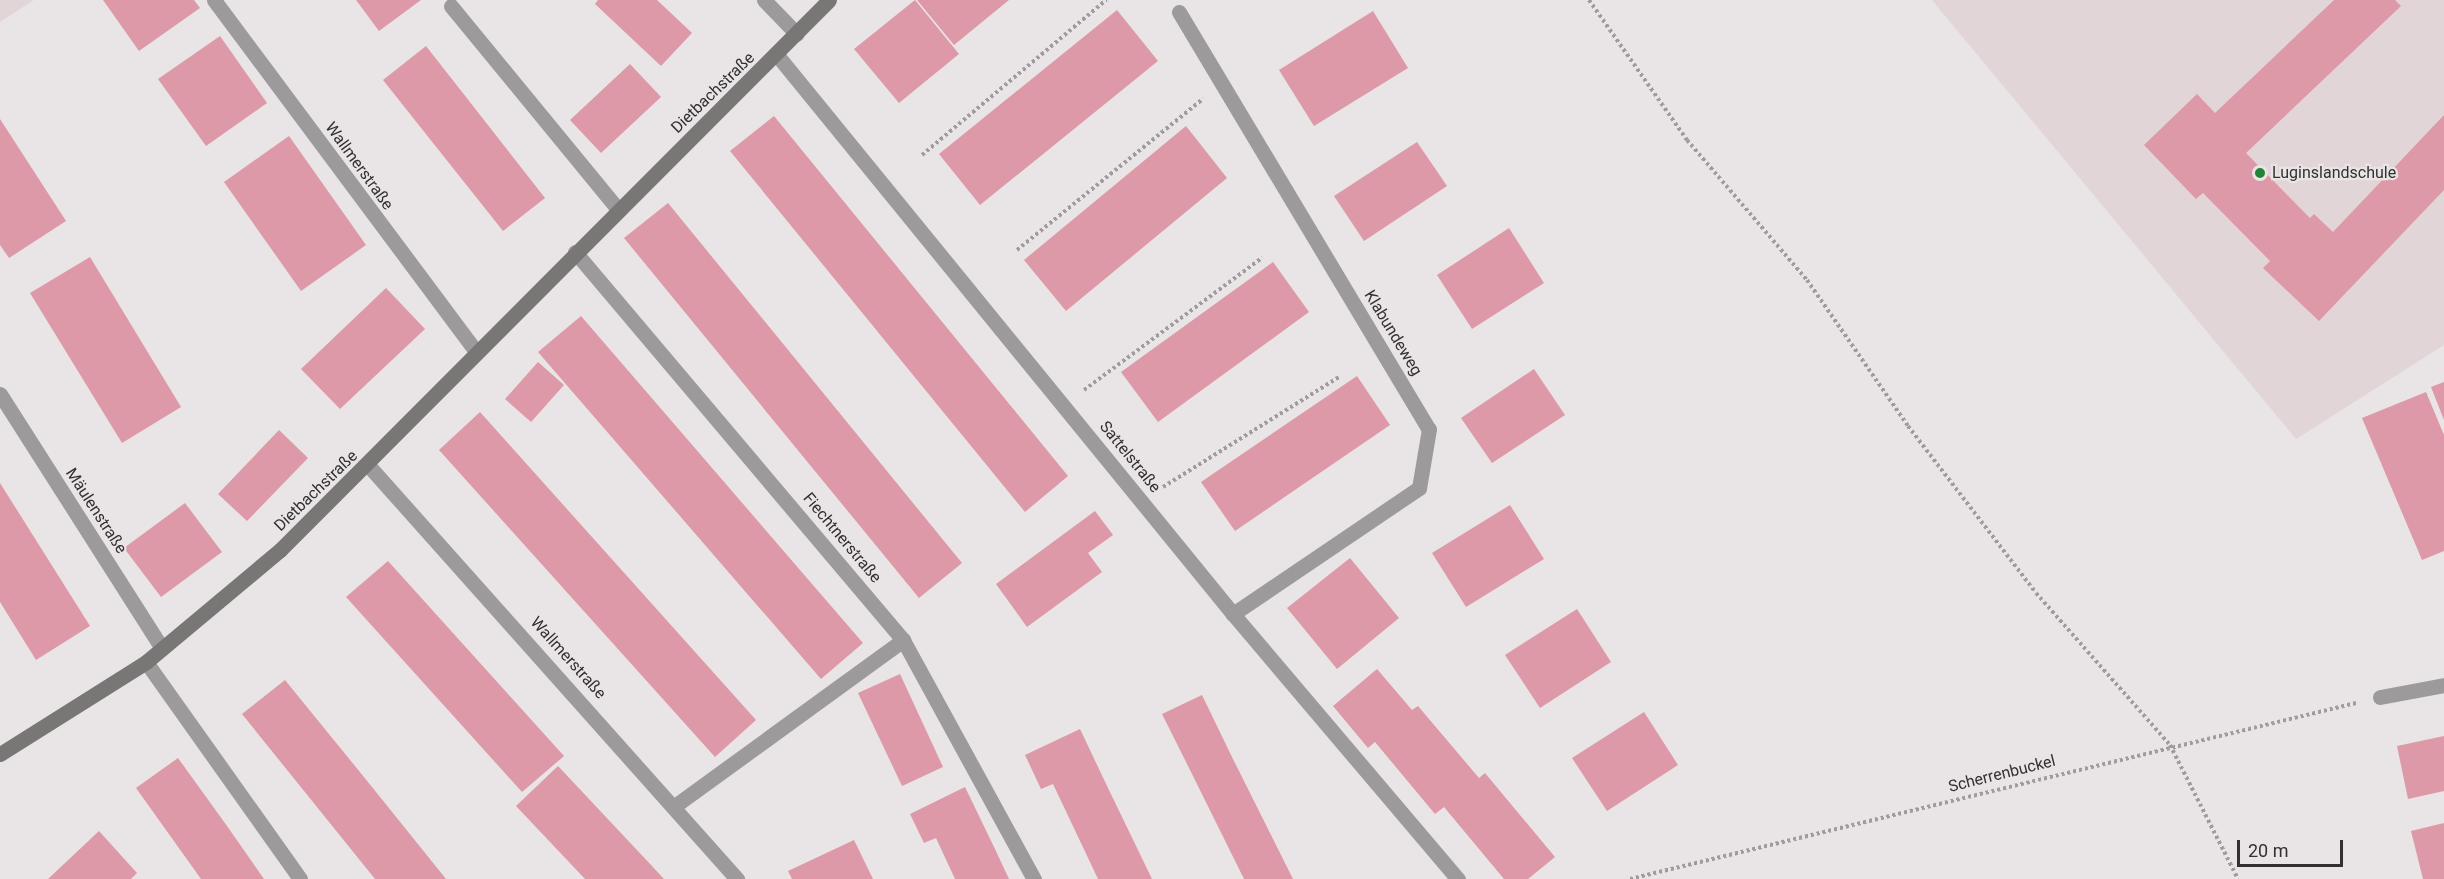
<!DOCTYPE html>
<meta charset="utf-8">
<style>
body{margin:0}
#map{position:relative;width:2444px;height:879px;overflow:hidden;background:#e9e4e5;font-family:Roboto,sans-serif}
div>[style]{position:absolute}
.built>*{inset:0;background:#e2d5d8}
.building>*{inset:0;background:#dd99a7}
.path>*{height:4px;margin-top:-2px;transform-origin:0;background:repeating-linear-gradient(90deg,#a09c9d 0 3px,transparent 0 6px)}
.lane>*{height:15px;margin:-7.5px;padding:0 7.5px;transform-origin:7.5px;border-radius:7.5px;background:#9c9a9a}
.street>*{height:15px;margin:-7.5px;padding:0 7.5px;transform-origin:7.5px;border-radius:7.5px;background:#9c9a9a}
.secondary>*{height:15px;margin:-7.5px;padding:0 7.5px;transform-origin:7.5px;border-radius:7.5px;background:#797676}
.dots>*{width:16px;height:16px;translate:-50% -50%;box-sizing:border-box;border:3px solid #e9e4e5;border-radius:50%}
span{translate:-50% -50%;white-space:nowrap;text-align:center;line-height:1.15;-webkit-text-stroke:4.5px #e9e4e5;paint-order:stroke}
.street-label{font-size:16px;color:#323030}
.poi-label{font-size:16px;color:#323030}
.left{translate:0 -50%;text-align:left}
.scale{position:absolute;left:2237px;top:840px;width:106px;height:27px;box-sizing:border-box;border:3px solid #323030;border-top:0;padding-left:8px;font-size:18px;line-height:21px;white-space:nowrap;color:#323030;-webkit-text-stroke:4px #e9e4e5;paint-order:stroke}
</style>
<div id="map">
<div class="built">
<i style="clip-path:polygon(0 0,34px 0,0 22px)"></i>
<i style="clip-path:polygon(1932px 0,2444px 0,2444px 345px,2296px 439px)"></i>
</div>
<div class="building">
<i style="clip-path:polygon(103px 0,194px 0,200px 8px,139px 51px)"></i>
<i style="clip-path:polygon(356px 0,421px 0,379px 31px)"></i>
<i style="clip-path:polygon(598px 0,657px 0,692px 33px,661px 66px,595px 4px)"></i>
<i style="clip-path:polygon(915px 0,959px 54px,899px 103px,854px 49px)"></i>
<i style="clip-path:polygon(917px 0,1009px 0,954px 45px)"></i>
<i style="clip-path:polygon(2334px 0,2395px 0,2401px 6px,2246px 153px,2310px 218px,2314px 214px,2333px 232px,2444px 115px,2444px 190px,2319px 321px,2263px 268px,2270px 261px,2203px 193px,2196px 199px,2144px 145px,2197px 94px,2215px 113px)"></i>
<i style="clip-path:polygon(1117px 10px,1158px 61px,980px 205px,939px 154px)"></i>
<i style="clip-path:polygon(1373px 11px,1408px 68px,1314px 126px,1279px 70px)"></i>
<i style="clip-path:polygon(220px 36px,267px 103px,206px 146px,158px 79px)"></i>
<i style="clip-path:polygon(426px 46px,545px 198px,503px 231px,383px 80px)"></i>
<i style="clip-path:polygon(630px 64px,661px 97px,601px 153px,570px 120px)"></i>
<i style="clip-path:polygon(774px 116px,1068px 476px,1025px 512px,730px 151px)"></i>
<i style="clip-path:polygon(0 119px,66px 221px,9px 258px,0 245px)"></i>
<i style="clip-path:polygon(1186px 126px,1227px 178px,1066px 311px,1024px 260px)"></i>
<i style="clip-path:polygon(289px 136px,366px 245px,301px 291px,224px 182px)"></i>
<i style="clip-path:polygon(1417px 142px,1447px 186px,1364px 241px,1334px 196px)"></i>
<i style="clip-path:polygon(668px 203px,962px 563px,919px 598px,624px 238px)"></i>
<i style="clip-path:polygon(1509px 228px,1544px 283px,1472px 329px,1437px 275px)"></i>
<i style="clip-path:polygon(90px 257px,181px 407px,122px 443px,30px 293px)"></i>
<i style="clip-path:polygon(1273px 262px,1309px 312px,1158px 422px,1121px 372px)"></i>
<i style="clip-path:polygon(386px 288px,425px 329px,340px 409px,301px 369px)"></i>
<i style="clip-path:polygon(581px 316px,863px 643px,821px 679px,538px 352px)"></i>
<i style="clip-path:polygon(538px 362px,564px 385px,531px 422px,505px 399px)"></i>
<i style="clip-path:polygon(1534px 369px,1565px 415px,1492px 463px,1461px 418px)"></i>
<i style="clip-path:polygon(1357px 376px,1390px 425px,1235px 531px,1201px 482px)"></i>
<i style="clip-path:polygon(2444px 382px,2444px 420px,2431px 387px)"></i>
<i style="clip-path:polygon(2426px 392px,2444px 435px,2444px 551px,2422px 560px,2362px 418px)"></i>
<i style="clip-path:polygon(480px 412px,756px 720px,715px 757px,439px 450px)"></i>
<i style="clip-path:polygon(279px 430px,308px 458px,247px 521px,218px 494px)"></i>
<i style="clip-path:polygon(0 483px,90px 626px,36px 660px,0 602px)"></i>
<i style="clip-path:polygon(185px 503px,222px 552px,161px 597px,124px 548px)"></i>
<i style="clip-path:polygon(1510px 505px,1544px 559px,1466px 607px,1432px 553px)"></i>
<i style="clip-path:polygon(1095px 511px,1113px 535px,1088px 553px,1102px 572px,1027px 627px,996px 584px)"></i>
<i style="clip-path:polygon(1350px 558px,1399px 618px,1337px 669px,1287px 608px)"></i>
<i style="clip-path:polygon(388px 561px,564px 756px,522px 792px,346px 597px)"></i>
<i style="clip-path:polygon(1577px 609px,1611px 662px,1540px 708px,1505px 655px)"></i>
<i style="clip-path:polygon(1377px 669px,1412px 710px,1418px 706px,1479px 778px,1485px 773px,1555px 857px,1528px 879px,1504px 879px,1444px 807px,1435px 814px,1375px 742px,1368px 748px,1333px 706px)"></i>
<i style="clip-path:polygon(900px 674px,943px 767px,902px 786px,858px 693px)"></i>
<i style="clip-path:polygon(285px 680px,372px 787px,446px 879px,375px 879px,242px 714px)"></i>
<i style="clip-path:polygon(1202px 695px,1232px 757px,1293px 879px,1244px 879px,1193px 776px,1162px 714px)"></i>
<i style="clip-path:polygon(1644px 712px,1678px 765px,1607px 811px,1572px 758px)"></i>
<i style="clip-path:polygon(1080px 729px,1108px 788px,1152px 879px,1098px 879px,1053px 784px,1041px 789px,1025px 755px)"></i>
<i style="clip-path:polygon(2444px 736px,2444px 791px,2408px 799px,2397px 746px)"></i>
<i style="clip-path:polygon(178px 758px,227px 826px,264px 879px,201px 879px,136px 788px)"></i>
<i style="clip-path:polygon(558px 766px,651px 865px,664px 879px,585px 879px,516px 806px)"></i>
<i style="clip-path:polygon(965px 787px,994px 847px,1009px 879px,955px 879px,936px 838px,924px 843px,910px 814px)"></i>
<i style="clip-path:polygon(2444px 823px,2444px 879px,2423px 879px,2411px 831px)"></i>
<i style="clip-path:polygon(99px 831px,137px 873px,131px 879px,48px 879px)"></i>
<i style="clip-path:polygon(854px 840px,873px 879px,792px 879px,788px 871px)"></i>
</div>
<div class="path">
<i style="left:1589px;top:0;width:171px;rotate:55deg"></i>
<i style="left:1687px;top:140px;width:184px;rotate:49.4deg"></i>
<i style="left:1807px;top:280px;width:178px;rotate:55.3deg"></i>
<i style="left:1908px;top:426px;width:210px;rotate:52.5deg"></i>
<i style="left:2036px;top:593px;width:203px;rotate:48.6deg"></i>
<i style="left:2170px;top:745px;width:150px;rotate:63.1deg"></i>
<i style="left:922px;top:155px;width:241px;rotate:-40.1deg"></i>
<i style="left:1017px;top:250px;width:240px;rotate:-39.1deg"></i>
<i style="left:1084px;top:390px;width:222px;rotate:-36.6deg"></i>
<i style="left:1163px;top:487px;width:208px;rotate:-32deg"></i>
<i style="left:1630px;top:879px;width:747px;rotate:-13.63deg"></i>
</div>
<div class="lane">
<i style="left:764px;top:0;width:47px;rotate:45.9deg"></i>
<i style="left:451px;top:6px;width:263px;rotate:50.6deg"></i>
<i style="left:676px;top:805px;width:281px;rotate:-36deg"></i>
</div>
<div class="street">
<i style="left:214px;top:0;width:439px;rotate:53.3deg"></i>
<i style="left:1179px;top:12px;width:486px;rotate:59.1deg"></i>
<i style="left:1429px;top:429px;width:60px;rotate:99.6deg"></i>
<i style="left:1419px;top:488px;width:225px;rotate:145.9deg"></i>
<i style="left:777px;top:55px;width:721px;rotate:50.79deg"></i>
<i style="left:1233px;top:614px;width:348px;rotate:49.7deg"></i>
<i style="left:575px;top:252px;width:508px;rotate:49.79deg"></i>
<i style="left:903px;top:640px;width:273px;rotate:61.3deg"></i>
<i style="left:0;top:394px;width:301px;rotate:57.5deg"></i>
<i style="left:368px;top:465px;width:555px;rotate:48.29deg"></i>
<i style="left:146px;top:662px;width:266px;rotate:54.6deg"></i>
<i style="left:2380px;top:697px;width:65px;rotate:-10.6deg"></i>
</div>
<div class="secondary">
<i style="left:0;top:754px;width:173px;rotate:-32.2deg"></i>
<i style="left:146px;top:662px;width:175px;rotate:-39.9deg"></i>
<i style="left:280px;top:550px;width:777px;rotate:-45.05deg"></i>
</div>
<div class="dots">
<i style="left:2260px;top:173px;background:#228336"></i>
</div>
<div class="street-label">
<span style="left:713px;top:93px;rotate:-44deg">Dietbachstraße</span>
<span style="left:359px;top:166px;rotate:54deg">Wallmerstraße</span>
<span style="left:1393px;top:333px;rotate:59deg">Klabundeweg</span>
<span style="left:1130px;top:457px;rotate:51deg">Sattelstraße</span>
<span style="left:316px;top:491px;rotate:-44deg">Dietbachstraße</span>
<span style="left:96px;top:511px;rotate:57deg">Mäulenstraße</span>
<span style="left:842px;top:538px;rotate:50deg">Fiechtnerstraße</span>
<span style="left:568px;top:658px;rotate:48deg">Wallmerstraße</span>
<span style="left:2002px;top:774px;rotate:-14deg">Scherrenbuckel</span>
</div>
<div class="poi-label">
<span class="left" style="left:2272px;top:173px">Luginslandschule</span>
</div>
<div class="scale">20 m</div>
</div>
